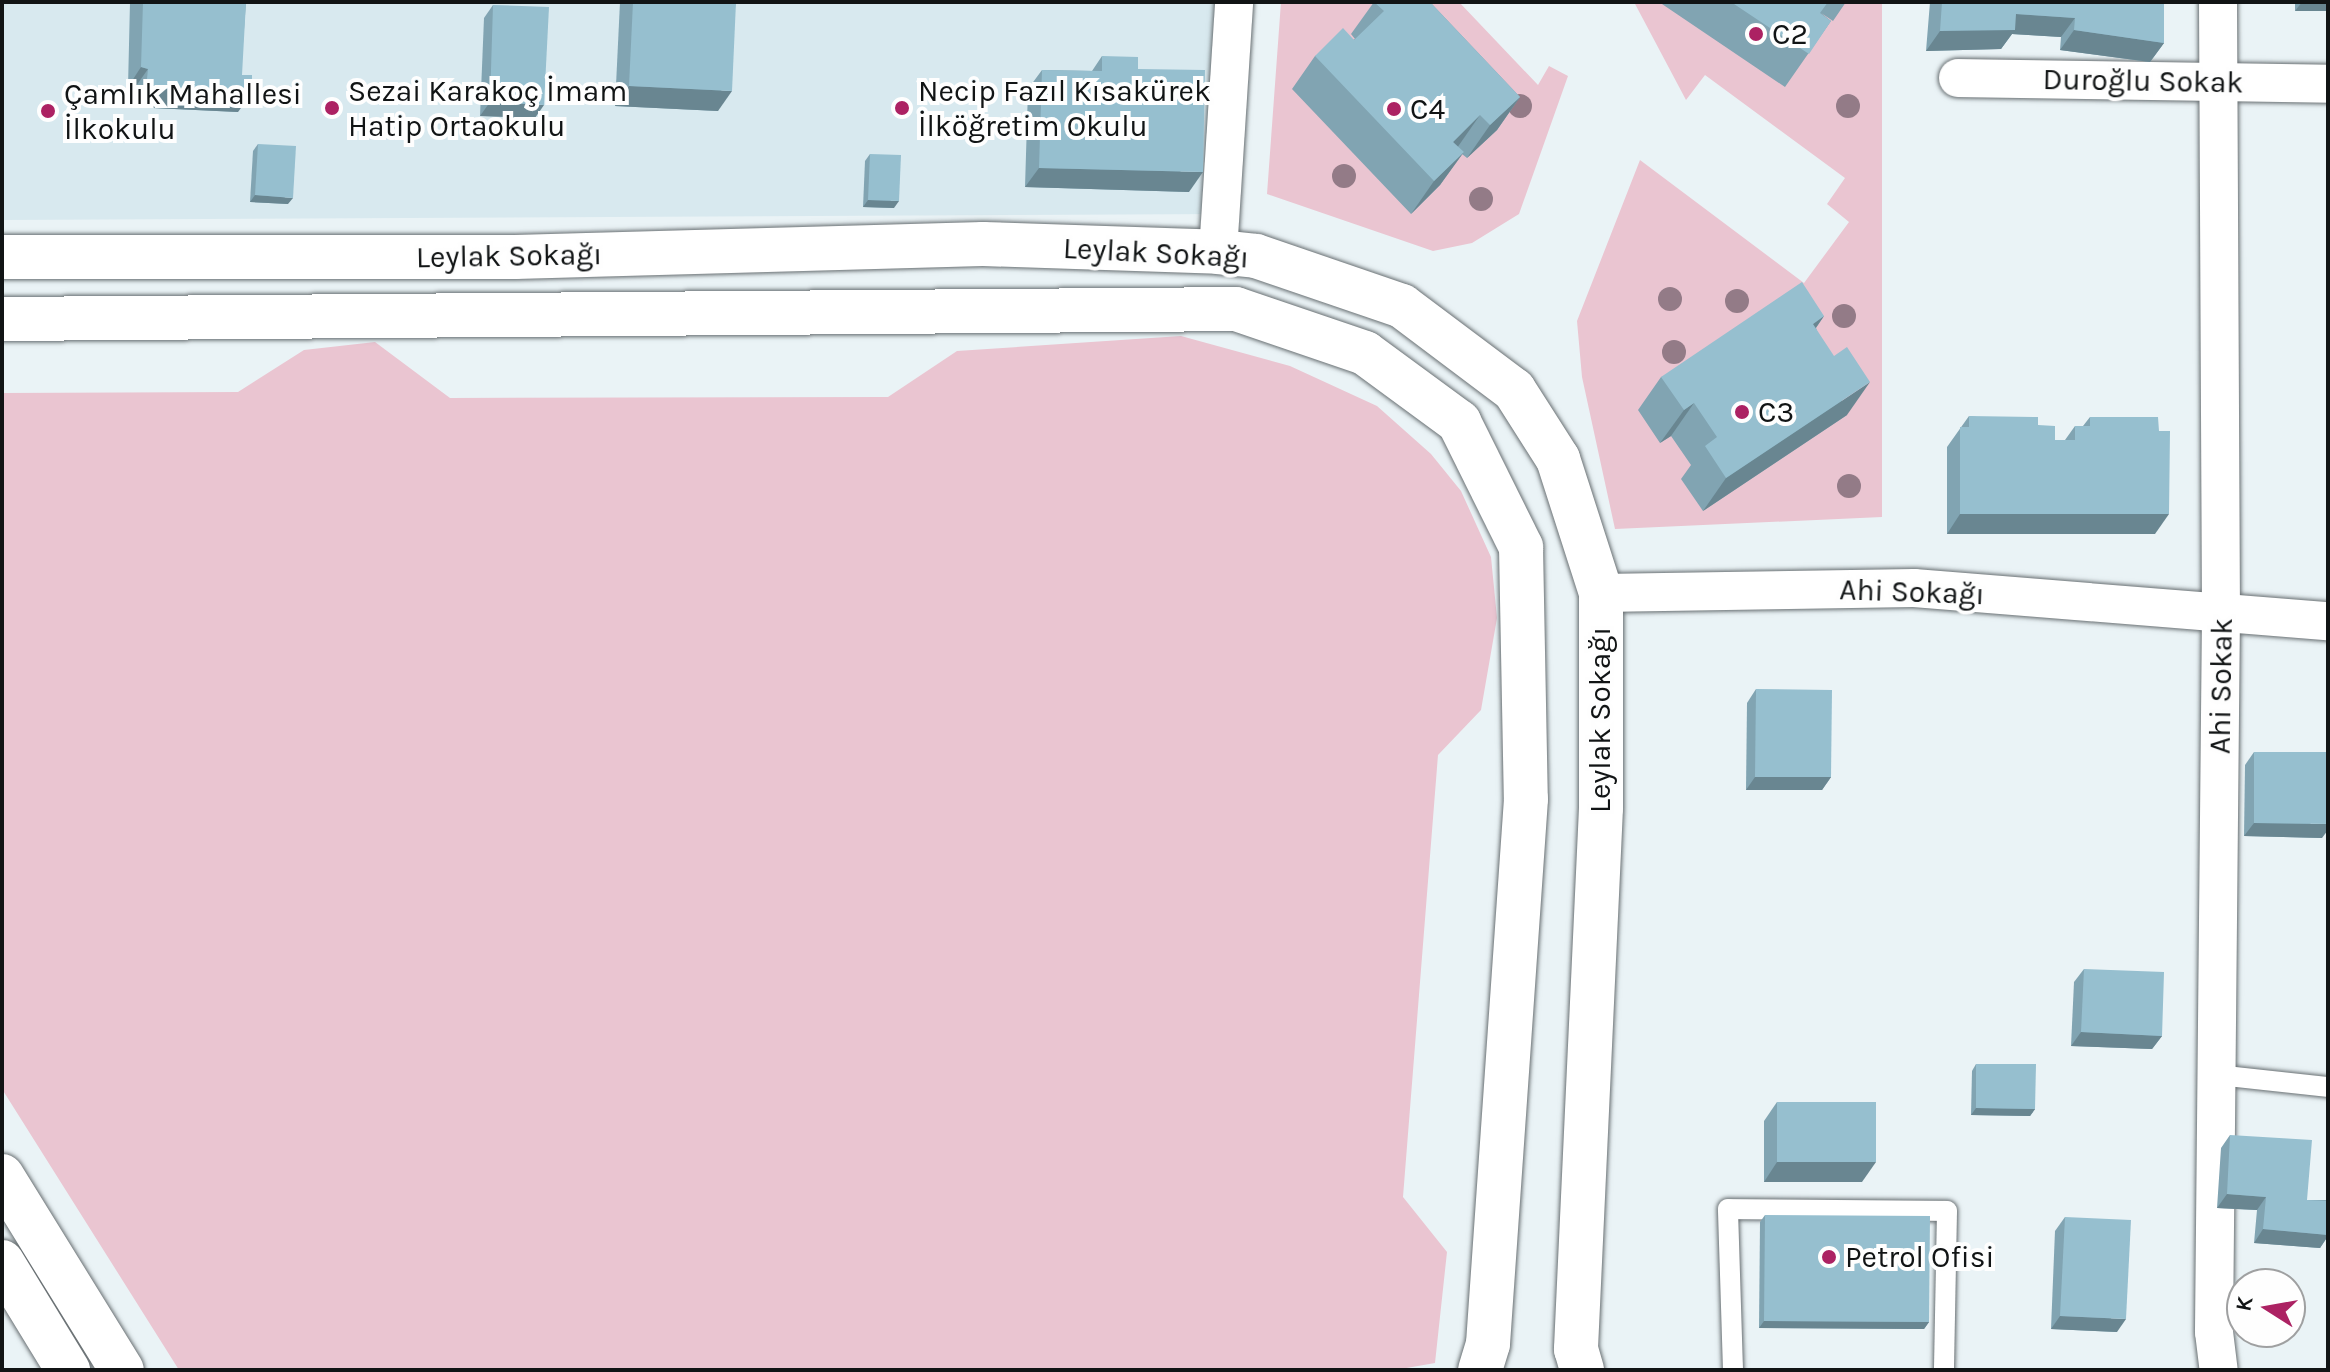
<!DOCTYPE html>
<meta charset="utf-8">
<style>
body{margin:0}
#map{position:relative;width:2330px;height:1372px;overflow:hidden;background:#eaf3f6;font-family:Karla,sans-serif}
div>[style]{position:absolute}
.built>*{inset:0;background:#d8e9ef}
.green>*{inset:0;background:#eac5d1}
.roads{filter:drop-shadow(0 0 2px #697073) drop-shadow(0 0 2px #697073)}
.lane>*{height:20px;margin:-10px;padding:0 10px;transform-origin:10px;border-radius:10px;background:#fff}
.street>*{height:38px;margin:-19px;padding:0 19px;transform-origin:19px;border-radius:19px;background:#fff}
.secondary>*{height:44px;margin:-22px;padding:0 22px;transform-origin:22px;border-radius:22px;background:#fff}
.trees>*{width:24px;height:24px;margin:-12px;border-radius:50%;background:#937b87}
.wall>*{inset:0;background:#81a4b2}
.shaded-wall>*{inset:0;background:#698691}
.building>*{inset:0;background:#96bfcf}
.dots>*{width:22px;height:22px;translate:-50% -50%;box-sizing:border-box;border:4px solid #fefefe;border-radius:50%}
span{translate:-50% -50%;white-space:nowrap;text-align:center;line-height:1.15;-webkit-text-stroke:8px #fefefe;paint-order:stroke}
.poi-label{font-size:30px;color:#111415}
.left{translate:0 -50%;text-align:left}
.street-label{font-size:30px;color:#111415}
.frame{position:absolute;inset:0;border:4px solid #111415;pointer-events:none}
.north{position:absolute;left:2226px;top:1268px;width:80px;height:80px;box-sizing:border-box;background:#fefefe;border:2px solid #9fa0a1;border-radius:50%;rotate:281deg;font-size:22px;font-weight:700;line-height:32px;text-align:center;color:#111415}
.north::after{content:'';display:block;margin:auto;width:28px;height:36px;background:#ac2263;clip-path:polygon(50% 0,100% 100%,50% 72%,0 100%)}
</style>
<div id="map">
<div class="built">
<i style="clip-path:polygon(2px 2px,1239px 2px,1226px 214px,2px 220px)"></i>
</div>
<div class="green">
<i style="clip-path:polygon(1281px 2px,1459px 2px,1538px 85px,1549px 66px,1568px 76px,1519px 214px,1472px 243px,1433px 251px,1267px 194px)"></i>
<i style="clip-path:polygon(1634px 2px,1882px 2px,1882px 517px,1615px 529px,1582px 377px,1577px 321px,1640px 160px,1804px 283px,1849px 222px,1827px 204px,1845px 178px,1705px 75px,1686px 100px)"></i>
<i style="clip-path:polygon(1181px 336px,1290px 366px,1377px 406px,1431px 454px,1461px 491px,1491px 557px,1497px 618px,1481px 710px,1438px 755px,1403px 1197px,1447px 1252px,1435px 1363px,1395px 1370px,179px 1370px,2px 1089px,2px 393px,238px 392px,304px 350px,375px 342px,450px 398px,888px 397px,957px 351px)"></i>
</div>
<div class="roads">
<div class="lane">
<i style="left:2217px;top:1075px;width:112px;rotate:6.2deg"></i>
<i style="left:1733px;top:1370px;width:161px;rotate:-91.8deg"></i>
<i style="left:1728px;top:1209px;width:219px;rotate:0.5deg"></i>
<i style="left:1947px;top:1211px;width:159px;rotate:91.1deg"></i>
</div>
<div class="street">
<i style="left:2218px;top:2px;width:611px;rotate:89.72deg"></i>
<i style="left:2221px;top:613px;width:719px;rotate:90.56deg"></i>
<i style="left:2214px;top:1332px;width:38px;rotate:83deg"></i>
<i style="left:1958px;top:78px;width:370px;rotate:0.9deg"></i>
<i style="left:1218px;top:252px;width:251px;rotate:-86.3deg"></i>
<i style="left:1601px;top:593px;width:313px;rotate:-0.9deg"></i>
<i style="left:1914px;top:588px;width:415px;rotate:4.6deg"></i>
</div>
<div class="secondary">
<i style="left:2px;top:257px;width:513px"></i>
<i style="left:515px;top:257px;width:468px;rotate:-1.6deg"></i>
<i style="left:983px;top:244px;width:235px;rotate:1.9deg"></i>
<i style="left:1218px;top:252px;width:38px;rotate:6deg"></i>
<i style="left:1256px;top:256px;width:154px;rotate:18.9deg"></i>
<i style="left:1402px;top:306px;width:140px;rotate:36.9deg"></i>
<i style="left:1514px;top:390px;width:82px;rotate:57.5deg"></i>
<i style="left:1558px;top:459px;width:141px;rotate:72.2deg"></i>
<i style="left:1601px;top:593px;width:215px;rotate:90deg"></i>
<i style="left:1601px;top:808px;width:542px;rotate:92.65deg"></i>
<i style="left:1576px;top:1349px;width:22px;rotate:74deg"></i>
<i style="left:2px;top:319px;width:1234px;rotate:-0.46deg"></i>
<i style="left:1236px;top:309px;width:136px;rotate:18.8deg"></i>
<i style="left:1365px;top:353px;width:117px;rotate:36.3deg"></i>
<i style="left:1459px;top:422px;width:140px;rotate:63.6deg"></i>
<i style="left:1521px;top:547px;width:252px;rotate:88.9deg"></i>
<i style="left:1526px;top:799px;width:546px;rotate:93.99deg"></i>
<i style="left:1488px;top:1344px;width:27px;rotate:107deg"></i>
<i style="left:2px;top:1176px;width:228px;rotate:58.3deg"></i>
<i style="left:2px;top:1262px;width:127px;rotate:58.6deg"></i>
</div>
</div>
<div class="trees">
<i style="left:1520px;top:106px"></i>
<i style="left:1848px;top:106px"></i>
<i style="left:1344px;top:176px"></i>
<i style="left:1481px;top:199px"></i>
<i style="left:1670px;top:299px"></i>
<i style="left:1737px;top:301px"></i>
<i style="left:1844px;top:316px"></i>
<i style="left:1674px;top:352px"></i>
<i style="left:1849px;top:486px"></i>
</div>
<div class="wall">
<i style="clip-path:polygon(130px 2px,246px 2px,238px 112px,132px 107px,134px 89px,128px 87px)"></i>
<i style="clip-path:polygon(620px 2px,736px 2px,718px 111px,615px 106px)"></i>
<i style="clip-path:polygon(1374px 2px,1430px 2px,1520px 97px,1497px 130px,1467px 158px,1462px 154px,1440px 185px,1411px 214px,1292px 89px,1315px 56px,1355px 39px,1351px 34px)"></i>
<i style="clip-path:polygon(1659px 2px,1846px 2px,1833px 21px,1821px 13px,1831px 21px,1785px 87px)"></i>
<i style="clip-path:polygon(1930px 2px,2164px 2px,2164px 43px,2150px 62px,2060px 50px,2061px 37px,2012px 34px,2001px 49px,1926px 51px)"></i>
<i style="clip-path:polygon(2295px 2px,2328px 2px,2295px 11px)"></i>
<i style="clip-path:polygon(493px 5px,535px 118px,480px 116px,484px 18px)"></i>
<i style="clip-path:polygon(1102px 56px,1138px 69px,1189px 192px,1025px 187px,1028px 89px,1042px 70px,1092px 71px)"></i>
<i style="clip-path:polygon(258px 144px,288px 204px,250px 202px,253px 151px)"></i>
<i style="clip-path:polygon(870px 154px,894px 208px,863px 207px,865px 161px)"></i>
<i style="clip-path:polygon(1824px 316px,1816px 328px,1847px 415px,1703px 511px,1681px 479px,1691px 465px,1671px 436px,1660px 443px,1638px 410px,1661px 377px)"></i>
<i style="clip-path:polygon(1969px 416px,2038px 425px,2055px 440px,2065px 440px,2075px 426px,2083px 426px,2090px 417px,2155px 534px,1947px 534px,1947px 447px)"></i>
<i style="clip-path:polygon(1756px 689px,1831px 777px,1822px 790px,1746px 790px,1747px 703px)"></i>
<i style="clip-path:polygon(2254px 752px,2322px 838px,2244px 836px,2245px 765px)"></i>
<i style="clip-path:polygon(2084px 969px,2162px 1036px,2152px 1049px,2071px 1046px,2074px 982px)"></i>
<i style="clip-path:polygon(1976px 1064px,2035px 1109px,2030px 1116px,1971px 1115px,1972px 1071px)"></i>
<i style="clip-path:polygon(1777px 1102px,1862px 1182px,1764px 1182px,1764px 1121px)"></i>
<i style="clip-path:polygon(2230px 1135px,2307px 1200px,2328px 1200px,2328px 1236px,2320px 1248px,2254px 1243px,2257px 1210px,2217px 1208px,2221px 1148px)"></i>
<i style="clip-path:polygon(1765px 1215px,1929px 1322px,1924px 1329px,1759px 1328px,1760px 1222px)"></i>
<i style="clip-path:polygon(2065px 1217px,2117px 1332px,2051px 1329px,2055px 1231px)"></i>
</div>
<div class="shaded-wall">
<i style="clip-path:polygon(2302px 2px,2328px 2px,2328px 11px,2295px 11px)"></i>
<i style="clip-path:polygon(2016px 14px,2075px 18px,2061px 37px,2012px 34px,2001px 49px,1926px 51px,1940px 31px)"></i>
<i style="clip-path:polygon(2074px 30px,2164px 43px,2150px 62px,2060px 50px)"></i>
<i style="clip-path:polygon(141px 67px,148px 69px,134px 89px,128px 87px)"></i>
<i style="clip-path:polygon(629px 86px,732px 91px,718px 111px,615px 106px)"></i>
<i style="clip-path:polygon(146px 88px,252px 93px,238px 112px,132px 107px)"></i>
<i style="clip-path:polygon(1520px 97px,1497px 130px,1467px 158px,1490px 125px)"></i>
<i style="clip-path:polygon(490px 102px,544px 105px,535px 118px,480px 116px)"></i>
<i style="clip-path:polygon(1480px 115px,1457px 148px,1453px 142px)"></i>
<i style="clip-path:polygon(1464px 152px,1440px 185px,1411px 214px,1434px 181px)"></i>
<i style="clip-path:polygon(1039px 168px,1203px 172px,1189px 192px,1025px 187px)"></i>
<i style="clip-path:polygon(255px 195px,293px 198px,288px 204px,250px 202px)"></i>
<i style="clip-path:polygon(868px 200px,899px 201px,894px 208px,863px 207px)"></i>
<i style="clip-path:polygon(1824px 316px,1801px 349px,1813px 324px)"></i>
<i style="clip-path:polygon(1870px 382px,1847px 415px,1703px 511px,1726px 478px)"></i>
<i style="clip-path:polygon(1694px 403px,1671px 436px,1660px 443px,1684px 410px)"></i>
<i style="clip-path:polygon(1960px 514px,2169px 514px,2155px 534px,1947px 534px)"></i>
<i style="clip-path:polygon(1755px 777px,1831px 777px,1822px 790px,1746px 790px)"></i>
<i style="clip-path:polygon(2254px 823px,2328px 824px,2328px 830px,2322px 838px,2244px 836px)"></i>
<i style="clip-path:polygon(2081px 1032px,2162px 1036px,2152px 1049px,2071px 1046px)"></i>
<i style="clip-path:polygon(1976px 1108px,2035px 1109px,2030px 1116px,1971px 1115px)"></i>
<i style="clip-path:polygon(1777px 1162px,1876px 1162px,1862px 1182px,1764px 1182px)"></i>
<i style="clip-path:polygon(2227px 1194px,2266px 1197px,2257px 1210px,2217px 1208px)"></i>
<i style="clip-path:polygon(2263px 1229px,2328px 1235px,2328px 1236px,2320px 1248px,2254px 1243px)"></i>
<i style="clip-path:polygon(2060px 1316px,2126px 1319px,2117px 1332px,2051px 1329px)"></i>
<i style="clip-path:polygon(1764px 1321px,1929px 1322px,1924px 1329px,1759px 1328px)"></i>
</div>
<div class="building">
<i style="clip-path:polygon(143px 2px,246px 2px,242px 75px,252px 75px,252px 93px,146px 88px,148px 69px,141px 67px)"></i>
<i style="clip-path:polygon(633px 2px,736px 2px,732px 91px,629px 86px)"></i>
<i style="clip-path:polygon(1374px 2px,1430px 2px,1520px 97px,1490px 125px,1480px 115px,1453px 142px,1464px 152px,1434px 181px,1315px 56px,1343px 28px,1354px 40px,1384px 11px)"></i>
<i style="clip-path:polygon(1731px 2px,1828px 2px,1820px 13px,1831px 21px,1809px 54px)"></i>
<i style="clip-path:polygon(1942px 2px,2164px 2px,2164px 43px,2074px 30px,2075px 18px,2016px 14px,2015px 30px,1940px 31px)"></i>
<i style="clip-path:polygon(493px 5px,549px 7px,544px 105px,490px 102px)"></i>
<i style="clip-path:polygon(1102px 56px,1138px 57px,1138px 69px,1205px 70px,1203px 172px,1039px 168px,1042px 70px,1102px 71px)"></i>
<i style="clip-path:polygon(258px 144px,296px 146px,293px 198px,255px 195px)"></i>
<i style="clip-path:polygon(870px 154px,901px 155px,899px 201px,868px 200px)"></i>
<i style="clip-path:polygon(1802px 282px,1824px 316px,1813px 324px,1834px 356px,1847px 347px,1870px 382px,1726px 478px,1705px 446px,1717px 437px,1694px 403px,1684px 410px,1661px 377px)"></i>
<i style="clip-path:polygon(1969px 416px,2038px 417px,2038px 425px,2055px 426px,2055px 440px,2075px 440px,2075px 426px,2090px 426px,2090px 417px,2158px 417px,2159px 431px,2170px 431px,2169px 514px,1960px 514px,1960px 427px,1969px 427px)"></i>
<i style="clip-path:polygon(1756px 689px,1832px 690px,1831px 777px,1755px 777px)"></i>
<i style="clip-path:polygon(2254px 752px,2328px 752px,2328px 824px,2254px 823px)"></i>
<i style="clip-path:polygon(2084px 969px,2164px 972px,2162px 1036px,2081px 1032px)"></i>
<i style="clip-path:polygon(1976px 1064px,2036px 1064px,2035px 1109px,1976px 1108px)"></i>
<i style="clip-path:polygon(1777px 1102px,1876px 1102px,1876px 1162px,1777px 1162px)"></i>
<i style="clip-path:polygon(2230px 1135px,2312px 1140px,2307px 1200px,2328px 1201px,2328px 1235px,2263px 1229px,2266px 1197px,2227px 1194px)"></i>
<i style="clip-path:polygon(1765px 1215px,1930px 1216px,1929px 1322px,1764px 1321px)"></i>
<i style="clip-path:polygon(2065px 1217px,2131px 1220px,2126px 1319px,2060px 1316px)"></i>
</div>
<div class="dots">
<i style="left:1756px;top:34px;background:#ac2263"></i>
<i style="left:332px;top:108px;background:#ac2263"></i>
<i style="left:902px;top:108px;background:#ac2263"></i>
<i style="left:1394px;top:109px;background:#ac2263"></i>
<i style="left:48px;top:111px;background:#ac2263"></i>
<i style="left:1742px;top:412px;background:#ac2263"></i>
<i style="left:1829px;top:1257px;background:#ac2263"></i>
</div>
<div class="poi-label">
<span class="left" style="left:1772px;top:34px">C2</span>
<span class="left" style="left:348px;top:108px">Sezai Karakoç İmam<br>Hatip Ortaokulu</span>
<span class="left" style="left:918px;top:108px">Necip Fazıl Kısakürek<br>İlköğretim Okulu</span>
<span class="left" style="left:64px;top:111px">Çamlık Mahallesi<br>İlkokulu</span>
<span class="left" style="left:1410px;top:109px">C4</span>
<span class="left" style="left:1758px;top:412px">C3</span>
<span class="left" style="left:1845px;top:1257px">Petrol Ofisi</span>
</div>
<div class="street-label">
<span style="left:2143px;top:81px;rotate:1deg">Duroğlu Sokak</span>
<span style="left:1156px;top:253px;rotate:3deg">Leylak Sokağı</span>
<span style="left:509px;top:256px;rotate:-1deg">Leylak Sokağı</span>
<span style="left:1912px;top:592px;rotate:2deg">Ahi Sokağı</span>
<span style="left:2221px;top:686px;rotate:-89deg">Ahi Sokak</span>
<span style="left:1600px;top:720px;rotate:-90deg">Leylak Sokağı</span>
</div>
<div class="frame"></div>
<div class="north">K</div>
</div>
